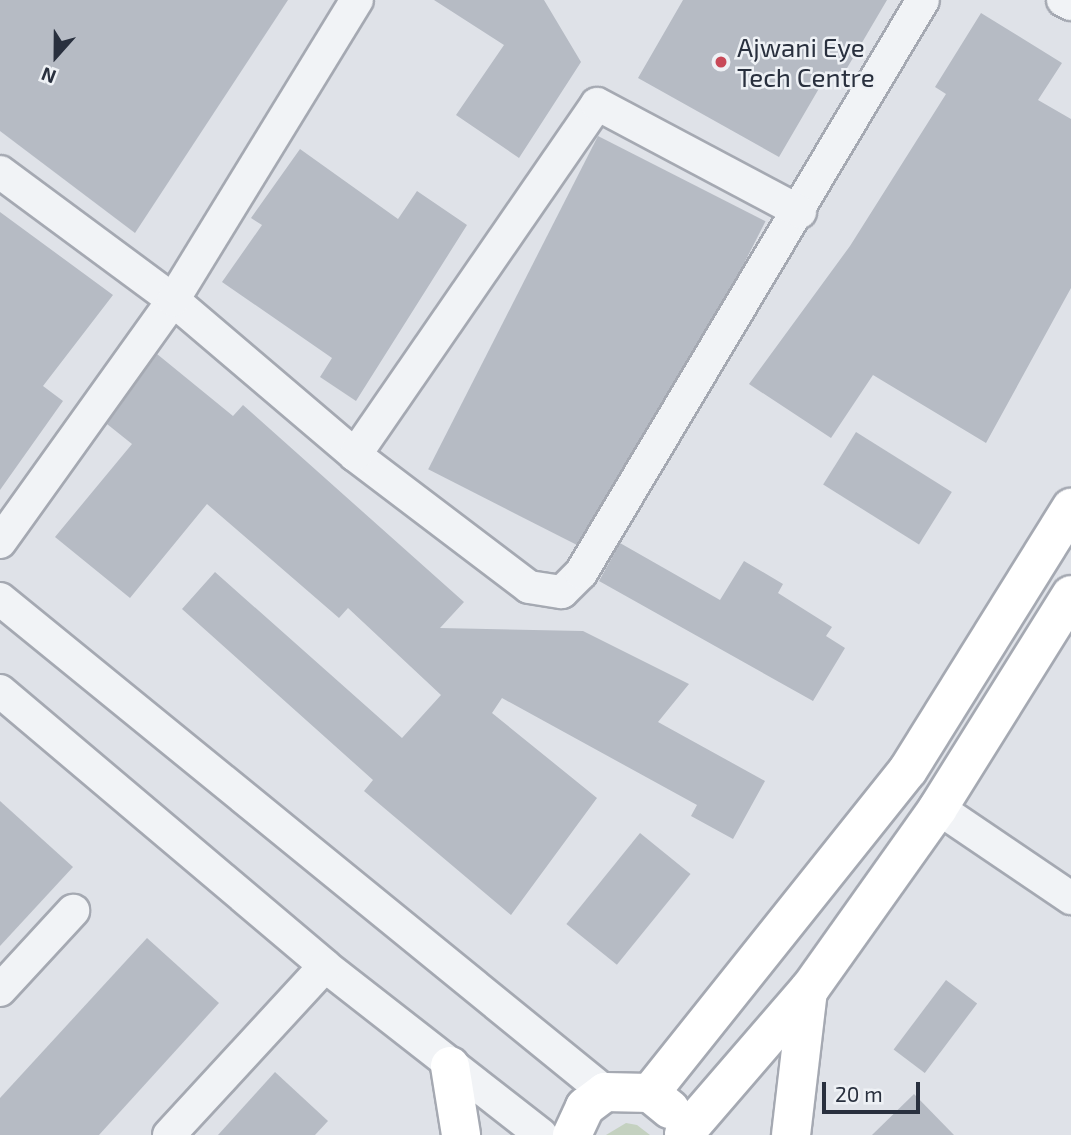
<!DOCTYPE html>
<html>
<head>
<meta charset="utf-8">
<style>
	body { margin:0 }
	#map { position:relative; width:1071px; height:1135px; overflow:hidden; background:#dfe2e8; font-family:"Exo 2",sans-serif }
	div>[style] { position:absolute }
	.green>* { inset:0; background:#c4d1c0 }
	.building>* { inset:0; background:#b6bbc4; transform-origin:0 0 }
	.roads { filter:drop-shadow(2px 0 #a5a9b2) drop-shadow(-2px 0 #a5a9b2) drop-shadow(0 2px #a5a9b2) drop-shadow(0 -2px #a5a9b2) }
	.minor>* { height:32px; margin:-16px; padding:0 16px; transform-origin:16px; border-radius:16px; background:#f1f3f6 }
	.major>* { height:38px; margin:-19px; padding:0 19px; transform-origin:19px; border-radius:19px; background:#fff }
	.dots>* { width:19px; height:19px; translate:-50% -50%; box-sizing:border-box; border:4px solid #eef1f5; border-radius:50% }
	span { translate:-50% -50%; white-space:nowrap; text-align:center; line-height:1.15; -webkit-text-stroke:5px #eef1f5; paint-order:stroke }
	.poi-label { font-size:26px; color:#29303e }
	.left { translate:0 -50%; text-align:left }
	.north { position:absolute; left:21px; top:21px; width:70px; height:70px; -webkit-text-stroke:5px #eef1f5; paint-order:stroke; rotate:201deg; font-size:19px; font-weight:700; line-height:28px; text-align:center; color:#29303e }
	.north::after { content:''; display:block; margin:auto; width:24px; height:32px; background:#29303e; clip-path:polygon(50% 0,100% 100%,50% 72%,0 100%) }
	.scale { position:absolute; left:822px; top:1082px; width:98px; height:32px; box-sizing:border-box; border:4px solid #29303e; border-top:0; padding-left:9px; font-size:21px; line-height:24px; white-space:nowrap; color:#29303e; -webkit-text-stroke:5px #eef1f5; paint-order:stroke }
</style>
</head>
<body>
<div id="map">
	<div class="green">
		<div style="clip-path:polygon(626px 1123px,637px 1125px,650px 1135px,606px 1135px)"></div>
	</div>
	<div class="building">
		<div style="clip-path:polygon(0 0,288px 0,135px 233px,0 131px)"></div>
		<div style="clip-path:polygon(434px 0,544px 0,581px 62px,519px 158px,456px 115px,504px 45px)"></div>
		<div style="clip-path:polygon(683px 0,887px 0,840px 80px,828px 73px,779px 157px,638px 78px)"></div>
		<div style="clip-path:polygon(981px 13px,1062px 63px,1038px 100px,1071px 119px,1071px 288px,986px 443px,873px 375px,831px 438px,749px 384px,850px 246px,946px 94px,935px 87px)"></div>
		<div style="left:598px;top:136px;width:188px;height:374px;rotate:27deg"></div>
		<div style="clip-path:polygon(300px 149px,398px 219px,417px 191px,467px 225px,356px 401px,320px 377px,332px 358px,222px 282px,262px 225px,251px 218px)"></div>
		<div style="clip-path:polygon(0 212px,113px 295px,43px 386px,63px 401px,0 490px)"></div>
		<div style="clip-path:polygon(157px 354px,233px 416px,243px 405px,464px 602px,440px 628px,583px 631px,689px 684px,658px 722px,765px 781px,733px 839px,691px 816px,697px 805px,502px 698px,492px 713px,597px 798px,511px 915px,364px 791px,373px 780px,182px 609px,215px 572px,402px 738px,441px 695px,348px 608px,339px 618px,207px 504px,130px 598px,55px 537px,132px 444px,107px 424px)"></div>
		<div style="left:856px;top:432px;width:113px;height:62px;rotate:32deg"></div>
		<div style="clip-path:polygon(620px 543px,720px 600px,744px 561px,783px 584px,778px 593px,832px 627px,826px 636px,845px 648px,813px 701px,599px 581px)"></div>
		<div style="clip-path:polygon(0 801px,73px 867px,0 946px)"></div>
		<div style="left:640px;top:833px;width:65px;height:117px;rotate:39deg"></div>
		<div style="clip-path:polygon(147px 938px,219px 1003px,99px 1135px,0 1135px,0 1098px)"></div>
		<div style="left:946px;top:980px;width:39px;height:87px;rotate:37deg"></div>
		<div style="clip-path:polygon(275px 1072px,328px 1121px,315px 1135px,218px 1135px)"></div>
		<div style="clip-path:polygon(914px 1094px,954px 1135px,872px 1135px)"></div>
	</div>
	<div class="roads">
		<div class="minor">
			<div style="left:1063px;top:0;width:9px;rotate:27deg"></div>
			<div style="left:0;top:172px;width:215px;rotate:36.5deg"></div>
			<div style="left:173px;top:300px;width:239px;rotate:40.4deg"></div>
			<div style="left:355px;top:455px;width:218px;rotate:37.2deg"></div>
			<div style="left:529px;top:587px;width:33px;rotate:9deg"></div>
			<div style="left:562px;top:592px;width:27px;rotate:-45deg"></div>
			<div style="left:581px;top:573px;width:667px;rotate:-59.17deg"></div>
			<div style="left:355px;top:455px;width:426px;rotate:-55.4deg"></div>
			<div style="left:597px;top:104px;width:230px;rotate:28deg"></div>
			<div style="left:0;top:542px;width:297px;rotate:-54.4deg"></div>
			<div style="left:173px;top:300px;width:352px;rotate:-58.5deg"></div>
			<div style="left:0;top:599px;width:780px;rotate:39.18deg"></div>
			<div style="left:0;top:691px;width:426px;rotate:40.2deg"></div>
			<div style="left:325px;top:966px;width:274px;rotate:38deg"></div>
			<div style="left:938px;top:808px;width:161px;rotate:34.1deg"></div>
			<div style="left:0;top:990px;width:108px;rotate:-47.3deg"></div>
			<div style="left:169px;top:1135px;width:230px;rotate:-47.3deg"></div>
		</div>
		<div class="major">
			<div style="left:450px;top:1066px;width:70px;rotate:80.9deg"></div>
			<div style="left:650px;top:1093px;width:413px;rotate:-51.4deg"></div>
			<div style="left:908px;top:770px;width:309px;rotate:-58.1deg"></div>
			<div style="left:684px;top:1134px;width:194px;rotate:-49.2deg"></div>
			<div style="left:811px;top:987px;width:219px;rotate:-54.6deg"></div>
			<div style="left:938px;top:808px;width:251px;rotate:-58deg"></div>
			<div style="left:572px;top:1135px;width:31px;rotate:-65deg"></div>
			<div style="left:585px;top:1107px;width:25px;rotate:-37deg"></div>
			<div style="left:605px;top:1092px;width:45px;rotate:1.3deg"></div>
			<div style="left:650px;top:1093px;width:26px;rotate:39deg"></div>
			<div style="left:791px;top:1135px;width:145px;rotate:-83.3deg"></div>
		</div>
	</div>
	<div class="dots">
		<div style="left:721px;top:62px;background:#c84958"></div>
	</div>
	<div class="poi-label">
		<span class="left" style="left:737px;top:62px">Ajwani Eye<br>Tech Centre</span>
	</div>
	<div class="north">N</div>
	<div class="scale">20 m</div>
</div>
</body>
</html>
